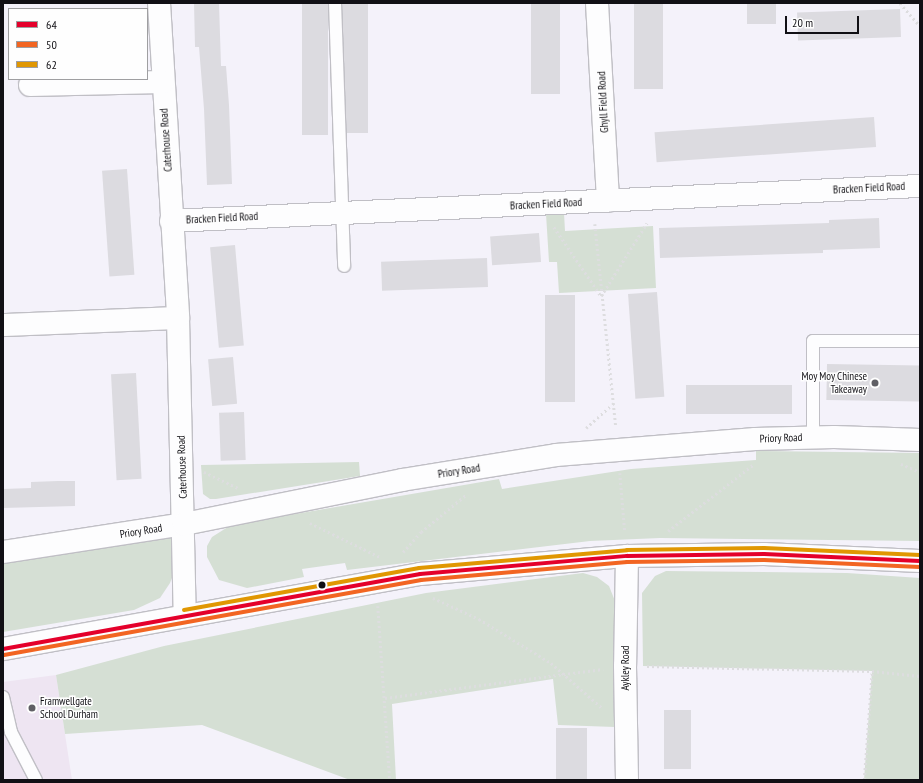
<!DOCTYPE html>
<html>
<head>
<meta charset="utf-8">
<style>
	body { margin:0 }
	#map { position:relative; width:923px; height:783px; overflow:hidden; background:#f4f2fa; font-family:"PT Sans Narrow",sans-serif }
	div>[style] { position:absolute }
	.education>* { inset:0; background:#eee5f2 }
	.green>* { inset:0; background:#d5dfd4 }
	.building>* { inset:0; background:#dcdbe0; transform-origin:0 0 }
	.path>* { height:2.5px; margin-top:-1.25px; transform-origin:0; background:repeating-linear-gradient(90deg,#dddddf 0 2px,transparent 0 5px) }
	.roads { filter:drop-shadow(1px 0 #c0bfc5) drop-shadow(-1px 0 #c0bfc5) drop-shadow(0 1px #c0bfc5) drop-shadow(0 -1px #c0bfc5) }
	.service>* { height:12px; margin:-6px; padding:0 6px; transform-origin:6px; border-radius:6px; background:#fdfdfe }
	.minor>* { height:22px; margin:-11px; padding:0 11px; transform-origin:11px; border-radius:11px; background:#fdfdfe }
	.tertiary>* { height:22px; margin:-11px; padding:0 11px; transform-origin:11px; border-radius:11px; background:#fdfdfe }
	.bus-1>* { height:4px; margin:-2px; padding:0 2px; transform-origin:2px; border-radius:2px; background:#e4002b }
	.bus-2>* { height:4px; margin:-2px; padding:0 2px; transform-origin:2px; border-radius:2px; background:#f26522 }
	.bus-3>* { height:4px; margin:-2px; padding:0 2px; transform-origin:2px; border-radius:2px; background:#e09702 }
	.dots>* { width:11px; height:11px; translate:-50% -50%; box-sizing:border-box; border:2px solid #fefefe; border-radius:50% }
	span { translate:-50% -50%; white-space:nowrap; text-align:center; line-height:1.15; -webkit-text-stroke:3px #fefefe; paint-order:stroke }
	.street-label { font-size:11px; color:#111015 }
	.poi-label { font-size:11px; color:#111015 }
	.right { translate:-100% -50%; text-align:right }
	.left { translate:0 -50%; text-align:left }
	.frame { position:absolute; inset:0; border:4px solid #111015; pointer-events:none }
	.legend { position:absolute; left:8px; top:8px; width:140px; height:72px; box-sizing:border-box; background:#fefefe; border:1px solid #9f9fa1; margin:0; padding:5px 7px; list-style:none; font-size:12px; color:#111015 }
	.legend li { display:flex; align-items:center; gap:8px; height:20px }
	.legend b { width:20px; border:1px solid #9f9fa1 }
	.scale { position:absolute; left:785px; top:16px; width:74px; height:18px; box-sizing:border-box; border:2px solid #111015; border-top:0; padding-left:5px; font-size:12px; line-height:14px; white-space:nowrap; color:#111015; -webkit-text-stroke:3px #fefefe; paint-order:stroke }
</style>
</head>
<body>
<div id="map">
	<div class="education">
		<div style="clip-path:polygon(56px 675px,72px 780px,3px 780px,3px 682px)"></div>
	</div>
	<div class="green">
		<div style="clip-path:polygon(564px 213px,565px 231px,653px 226px,656px 288px,559px 293px,557px 262px,549px 262px,546px 214px)"></div>
		<div style="clip-path:polygon(756px 451px,920px 453px,920px 541px,660px 538px,590px 541px,347px 570px,345px 563px,302px 569px,304px 577px,247px 588px,219px 580px,207px 557px,207px 546px,212px 537px,231px 525px,499px 479px,502px 489px,631px 469px,756px 460px)"></div>
		<div style="clip-path:polygon(359px 462px,360px 476px,216px 499px,210px 499px,203px 494px,201px 465px)"></div>
		<div style="clip-path:polygon(174px 534px,180px 556px,170px 583px,160px 598px,134px 610px,3px 632px,3px 552px)"></div>
		<div style="clip-path:polygon(666px 571px,847px 573px,920px 578px,920px 780px,864px 780px,872px 671px,643px 666px,642px 593px,655px 576px)"></div>
		<div style="clip-path:polygon(583px 573px,597px 577px,609px 586px,617px 606px,615px 727px,558px 725px,553px 679px,392px 704px,396px 780px,350px 780px,202px 725px,65px 734px,56px 675px,164px 646px,426px 593px)"></div>
	</div>
	<div class="building">
		<div style="clip-path:polygon(194px 3px,219px 3px,221px 66px,226px 66px,229px 105px,232px 184px,207px 185px,204px 109px,199px 47px,195px 47px)"></div>
		<div style="left:302px;top:3px;width:26px;height:132px"></div>
		<div style="left:342px;top:3px;width:26px;height:130px"></div>
		<div style="left:531px;top:3px;width:29px;height:91px"></div>
		<div style="left:634px;top:3px;width:29px;height:86px"></div>
		<div style="left:747px;top:3px;width:29px;height:21px"></div>
		<div style="left:900px;top:9px;width:28px;height:103px;rotate:88deg"></div>
		<div style="left:874px;top:117px;width:30px;height:220px;rotate:86deg"></div>
		<div style="left:127px;top:169px;width:106px;height:25px;rotate:86deg"></div>
		<div style="clip-path:polygon(879px 218px,880px 248px,823px 250px,823px 253px,660px 258px,659px 228px,829px 223px,829px 220px)"></div>
		<div style="left:539px;top:233px;width:29px;height:49px;rotate:86deg"></div>
		<div style="left:235px;top:245px;width:101px;height:25px;rotate:85deg"></div>
		<div style="left:487px;top:258px;width:29px;height:106px;rotate:88deg"></div>
		<div style="left:657px;top:292px;width:105px;height:29px;rotate:86deg"></div>
		<div style="left:545px;top:295px;width:30px;height:107px"></div>
		<div style="left:233px;top:357px;width:47px;height:25px;rotate:85deg"></div>
		<div style="left:827px;top:364px;width:93px;height:36px;rotate:1deg"></div>
		<div style="left:136px;top:373px;width:106px;height:25px;rotate:87deg"></div>
		<div style="left:792px;top:385px;width:29px;height:106px;rotate:90deg"></div>
		<div style="left:244px;top:412px;width:48px;height:25px;rotate:88deg"></div>
		<div style="clip-path:polygon(58px 481px,75px 481px,75px 506px,3px 508px,3px 489px,31px 488px,31px 482px)"></div>
		<div style="left:664px;top:710px;width:27px;height:59px"></div>
		<div style="left:556px;top:728px;width:31px;height:52px"></div>
	</div>
	<div class="path">
		<div style="left:900px;top:3px;width:30px;rotate:49deg"></div>
		<div style="left:595px;top:224px;width:203px;rotate:84.1deg"></div>
		<div style="left:554px;top:227px;width:83px;rotate:55.7deg"></div>
		<div style="left:601px;top:296px;width:86px;rotate:-57.8deg"></div>
		<div style="left:586px;top:428px;width:38px;rotate:-42deg"></div>
		<div style="left:901px;top:464px;width:21px;rotate:23deg"></div>
		<div style="left:204px;top:472px;width:38px;rotate:25deg"></div>
		<div style="left:620px;top:473px;width:59px;rotate:85.2deg"></div>
		<div style="left:310px;top:523px;width:78px;rotate:25.9deg"></div>
		<div style="left:668px;top:531px;width:109px;rotate:-37.9deg"></div>
		<div style="left:403px;top:552px;width:27px;rotate:-48deg"></div>
		<div style="left:421px;top:532px;width:60px;rotate:-39.6deg"></div>
		<div style="left:433px;top:598px;width:51px;rotate:24.5deg"></div>
		<div style="left:479px;top:619px;width:84px;rotate:31.4deg"></div>
		<div style="left:551px;top:663px;width:68px;rotate:41.4deg"></div>
		<div style="left:378px;top:606px;width:174px;rotate:86.1deg"></div>
		<div style="left:647px;top:666px;width:225px;rotate:1.3deg"></div>
		<div style="left:872px;top:671px;width:48px;rotate:5.9deg"></div>
		<div style="left:385px;top:698px;width:220px;rotate:-7.6deg"></div>
		<div style="left:864px;top:780px;width:109px;rotate:-85.8deg"></div>
	</div>
	<div class="roads">
		<div class="service">
			<div style="left:335px;top:3px;width:263px;rotate:88deg"></div>
			<div style="left:813px;top:437px;width:96px;rotate:-90deg"></div>
			<div style="left:813px;top:341px;width:107px"></div>
			<div style="left:3px;top:697px;width:36px;rotate:77deg"></div>
			<div style="left:11px;top:732px;width:54px;rotate:62.5deg"></div>
		</div>
		<div class="minor">
			<div style="left:159px;top:3px;width:316px;rotate:86.5deg"></div>
			<div style="left:178px;top:318px;width:298px;rotate:88.7deg"></div>
			<div style="left:597px;top:3px;width:198px;rotate:86.8deg"></div>
			<div style="left:30px;top:85px;width:133px;rotate:-1.3deg"></div>
			<div style="left:171px;top:221px;width:750px;rotate:-2.68deg"></div>
			<div style="left:3px;top:325px;width:175px;rotate:-2.3deg"></div>
			<div style="left:3px;top:552px;width:183px;rotate:-8.8deg"></div>
			<div style="left:184px;top:524px;width:222px;rotate:-11.4deg"></div>
			<div style="left:402px;top:480px;width:156px;rotate:-9.2deg"></div>
			<div style="left:556px;top:455px;width:200px;rotate:-4.6deg"></div>
			<div style="left:755px;top:439px;width:79px;rotate:-1.5deg"></div>
			<div style="left:834px;top:437px;width:86px;rotate:2deg"></div>
			<div style="left:627px;top:556px;width:110px;rotate:91deg"></div>
			<div style="left:625px;top:666px;width:114px;rotate:89deg"></div>
		</div>
		<div class="tertiary">
			<div style="left:3px;top:649px;width:424px;rotate:-10.2deg"></div>
			<div style="left:420px;top:574px;width:208px;rotate:-5deg"></div>
			<div style="left:627px;top:556px;width:137px;rotate:-0.8deg"></div>
			<div style="left:764px;top:554px;width:156px;rotate:2.6deg"></div>
		</div>
	</div>
	<div class="bus-1">
		<div style="left:3px;top:649px;width:424px;rotate:-10.2deg"></div>
		<div style="left:420px;top:574px;width:208px;rotate:-5deg"></div>
		<div style="left:627px;top:556px;width:137px;rotate:-0.8deg"></div>
		<div style="left:764px;top:554px;width:156px;rotate:2.6deg"></div>
	</div>
	<div class="bus-2">
		<div style="left:4px;top:655px;width:424px;rotate:-10.2deg"></div>
		<div style="left:421px;top:580px;width:207px;rotate:-5deg"></div>
		<div style="left:627px;top:562px;width:137px;rotate:-0.8deg"></div>
		<div style="left:764px;top:560px;width:156px;rotate:2.6deg"></div>
	</div>
	<div class="bus-3">
		<div style="left:184px;top:610px;width:239px;rotate:-10.1deg"></div>
		<div style="left:419px;top:568px;width:209px;rotate:-4.9deg"></div>
		<div style="left:627px;top:550px;width:137px;rotate:-0.8deg"></div>
		<div style="left:764px;top:548px;width:156px;rotate:2.6deg"></div>
	</div>
	<div class="dots">
		<div style="left:875px;top:383px;background:#605f65"></div>
		<div style="left:322px;top:585px;background:#111015"></div>
		<div style="left:32px;top:708px;background:#605f65"></div>
	</div>
	<div class="street-label">
		<span style="left:603px;top:102px;rotate:-93deg">Ghyll Field Road</span>
		<span style="left:166px;top:140px;rotate:-94deg">Caterhouse Road</span>
		<span style="left:869px;top:188px;rotate:-3deg">Bracken Field Road</span>
		<span style="left:546px;top:204px;rotate:-3deg">Bracken Field Road</span>
		<span style="left:222px;top:218px;rotate:-3deg">Bracken Field Road</span>
		<span style="left:781px;top:438px;rotate:-2deg">Priory Road</span>
		<span style="left:182px;top:467px;rotate:-92deg">Caterhouse Road</span>
		<span style="left:459px;top:471px;rotate:-9deg">Priory Road</span>
		<span style="left:141px;top:531px;rotate:-9deg">Priory Road</span>
		<span style="left:625px;top:668px;rotate:-90deg">Aykley Road</span>
	</div>
	<div class="poi-label">
		<span class="right" style="left:867px;top:383px">Moy Moy Chinese<br>Takeaway</span>
		<span class="left" style="left:40px;top:708px">Framwellgate<br>School Durham</span>
	</div>
	<div class="frame"></div>
	<ul class="legend">
	<li><b style="height:5px;background:#e4002b"></b>64</li>
	<li><b style="height:5px;background:#f26522"></b>50</li>
	<li><b style="height:5px;background:#e09702"></b>62</li>
	</ul>
	<div class="scale">20 m</div>
</div>
</body>
</html>
